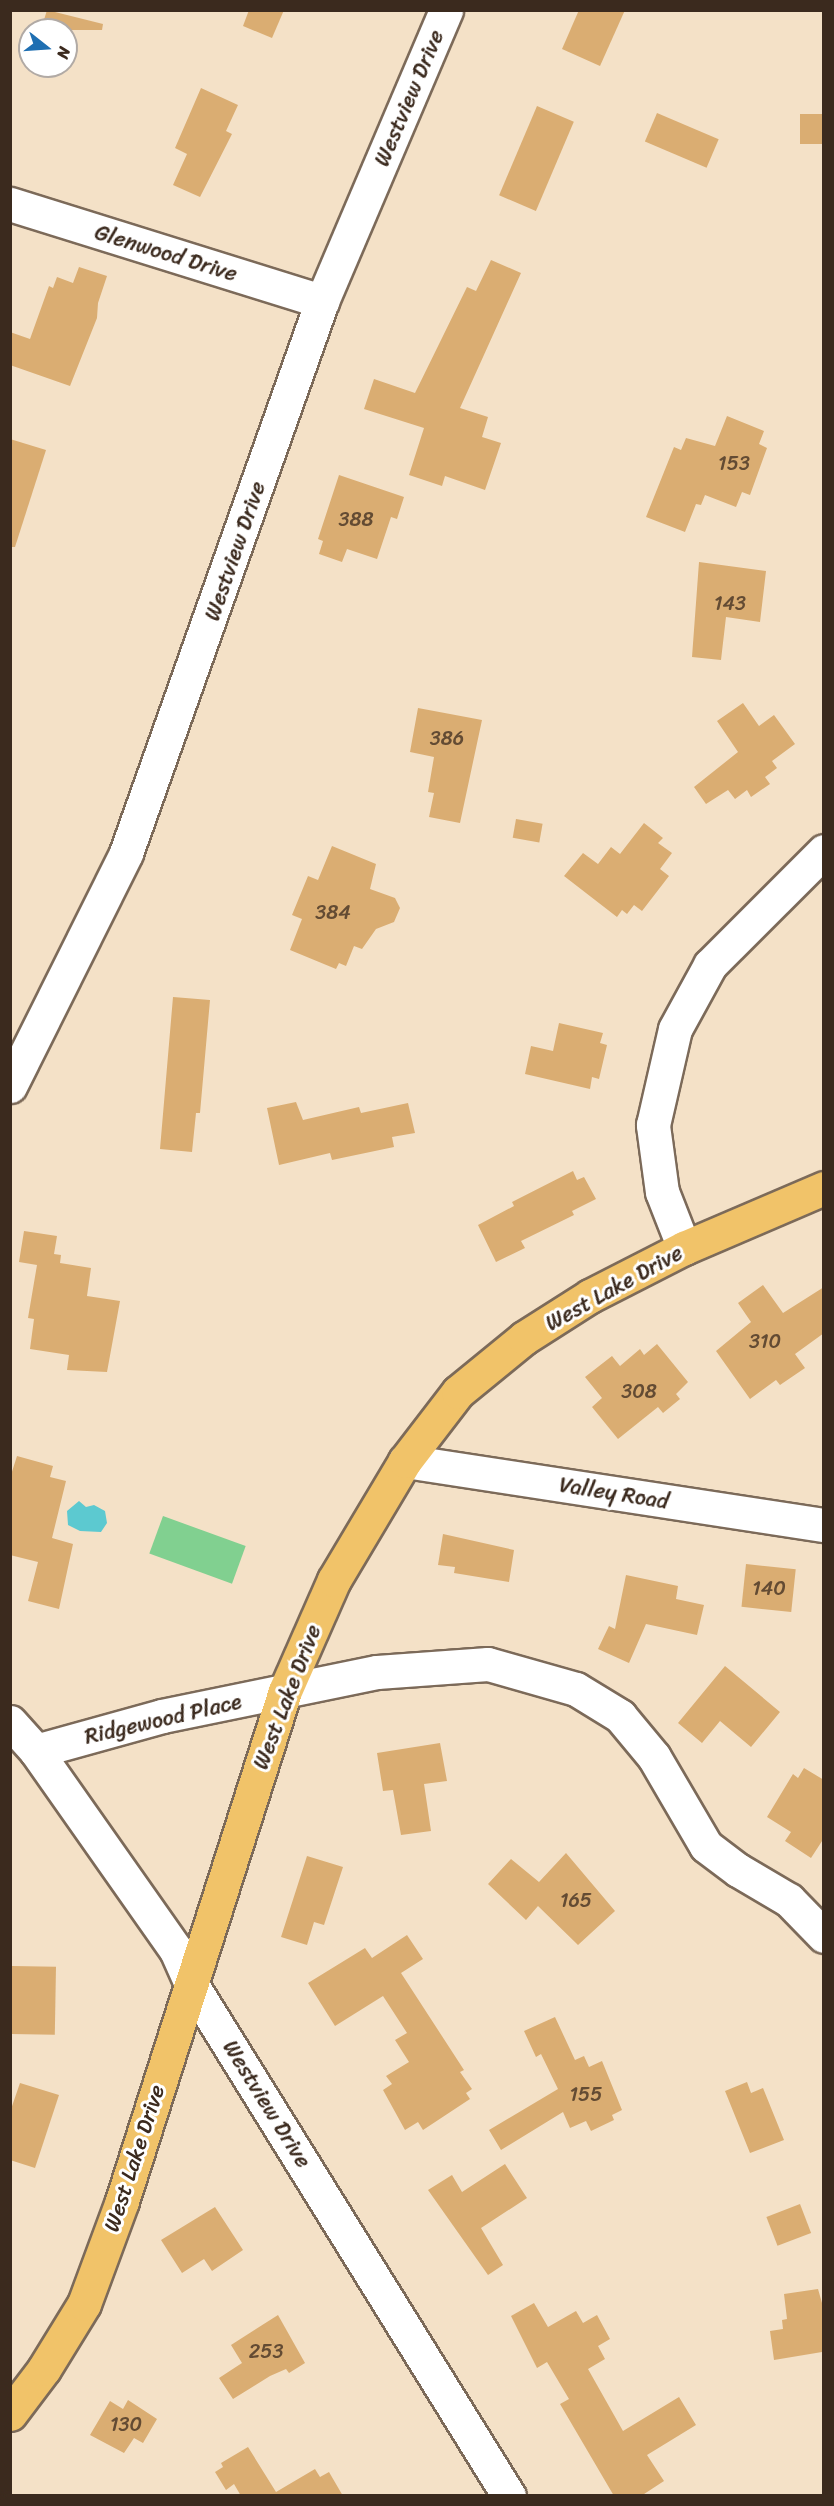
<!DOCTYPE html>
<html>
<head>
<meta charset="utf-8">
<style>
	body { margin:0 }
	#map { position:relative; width:834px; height:2506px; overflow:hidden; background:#f4e1c7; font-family:Sriracha,sans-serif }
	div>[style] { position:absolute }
	.green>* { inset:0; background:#81d090; transform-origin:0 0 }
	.water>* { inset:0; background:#5cc9d0 }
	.building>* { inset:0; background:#daad72; transform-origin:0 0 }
	.roads { filter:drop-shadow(2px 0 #7c6a59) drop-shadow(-2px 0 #7c6a59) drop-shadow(0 2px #7c6a59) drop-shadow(0 -2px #7c6a59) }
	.minor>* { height:33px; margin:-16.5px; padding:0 16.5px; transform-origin:16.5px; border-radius:16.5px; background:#fff }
	.major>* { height:33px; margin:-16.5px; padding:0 16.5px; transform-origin:16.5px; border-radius:16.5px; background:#f1c369 }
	span { translate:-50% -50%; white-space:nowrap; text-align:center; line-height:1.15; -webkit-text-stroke:6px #fff; paint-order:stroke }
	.number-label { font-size:20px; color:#634b33 }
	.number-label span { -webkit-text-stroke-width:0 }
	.street-label { font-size:22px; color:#3b2a1e }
	.frame { position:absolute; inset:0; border:12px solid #3b2a1e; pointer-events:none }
	.north { position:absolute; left:18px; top:18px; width:60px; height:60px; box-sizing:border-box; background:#fff; border:2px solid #b1aaa5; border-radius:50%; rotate:107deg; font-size:16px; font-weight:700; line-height:24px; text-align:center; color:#3b2a1e }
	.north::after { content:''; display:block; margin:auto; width:21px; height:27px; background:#1f6fb2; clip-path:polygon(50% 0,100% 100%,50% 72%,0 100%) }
</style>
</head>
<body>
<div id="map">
	<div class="green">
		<div style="left:163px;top:1516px;width:88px;height:40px;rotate:20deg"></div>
	</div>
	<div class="water">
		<div style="clip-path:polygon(79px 1501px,86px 1507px,94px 1505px,105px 1511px,107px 1523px,101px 1532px,80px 1531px,68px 1525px,67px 1511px)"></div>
	</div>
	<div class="building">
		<div style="clip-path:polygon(47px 10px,103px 24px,102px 30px,41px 30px)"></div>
		<div style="clip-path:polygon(249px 10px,284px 10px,272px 38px,243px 26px)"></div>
		<div style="clip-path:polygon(579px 10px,625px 10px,600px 66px,562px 49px)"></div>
		<div style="clip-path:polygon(201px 88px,238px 105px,226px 131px,232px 134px,200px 197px,173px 185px,187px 154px,175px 148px)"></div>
		<div style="left:537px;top:106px;width:40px;height:97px;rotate:23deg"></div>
		<div style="left:657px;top:113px;width:67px;height:31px;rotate:23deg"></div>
		<div style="left:800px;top:114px;width:24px;height:30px"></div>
		<div style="clip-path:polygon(491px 260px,521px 273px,460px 408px,488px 417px,482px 437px,501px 443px,485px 490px,445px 476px,442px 486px,409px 475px,424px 428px,364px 409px,374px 379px,415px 393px,467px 287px,476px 291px)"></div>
		<div style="clip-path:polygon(79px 267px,107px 276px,98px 303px,97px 318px,70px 386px,10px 365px,10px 332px,30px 339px,49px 286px,53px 288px,57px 277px,73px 283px)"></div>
		<div style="clip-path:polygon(727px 416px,764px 431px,759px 444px,767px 448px,750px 495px,742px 492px,736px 507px,705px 495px,701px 505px,696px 504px,685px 532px,646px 517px,674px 447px,681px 450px,686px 438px,715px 446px)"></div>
		<div style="clip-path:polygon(10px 439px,46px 450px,15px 547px,10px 547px)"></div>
		<div style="clip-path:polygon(339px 475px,404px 497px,397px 519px,391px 517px,377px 559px,347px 549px,342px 562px,319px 554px,323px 541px,318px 539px)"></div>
		<div style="clip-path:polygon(699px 562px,766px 571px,760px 622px,726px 617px,721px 660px,692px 657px)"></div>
		<div style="clip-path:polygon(743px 703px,759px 726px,774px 715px,795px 744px,772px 761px,777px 768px,765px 777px,770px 784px,751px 797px,747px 790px,735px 799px,728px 790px,706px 804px,694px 787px,738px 752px,717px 721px)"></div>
		<div style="clip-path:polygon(418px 708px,482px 720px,460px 823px,429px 817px,434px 793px,428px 792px,434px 757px,410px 752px)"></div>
		<div style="left:516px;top:819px;width:27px;height:19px;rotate:10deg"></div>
		<div style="clip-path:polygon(644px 823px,663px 838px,658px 843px,672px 853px,660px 869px,669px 876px,642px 911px,634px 905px,627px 914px,622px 910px,617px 917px,564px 876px,583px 853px,598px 864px,611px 847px,620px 854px)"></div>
		<div style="clip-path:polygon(332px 846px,376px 864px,370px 889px,395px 898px,400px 908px,394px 922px,376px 929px,362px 949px,354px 946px,346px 966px,339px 963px,336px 969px,290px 950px,302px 919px,292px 915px,308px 876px,318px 880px)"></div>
		<div style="clip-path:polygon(173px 997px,210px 1000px,200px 1113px,196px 1113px,192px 1152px,160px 1149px)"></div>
		<div style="clip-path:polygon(559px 1023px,603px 1033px,600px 1043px,607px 1045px,599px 1079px,592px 1077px,590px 1089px,525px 1074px,531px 1046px,553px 1051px)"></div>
		<div style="clip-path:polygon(296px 1102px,303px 1120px,359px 1107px,361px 1113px,408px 1103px,415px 1133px,392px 1137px,394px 1147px,332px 1160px,330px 1153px,279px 1165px,267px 1108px)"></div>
		<div style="clip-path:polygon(573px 1171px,577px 1180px,584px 1177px,596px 1199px,572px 1211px,574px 1215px,521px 1241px,525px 1248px,496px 1262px,478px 1225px,514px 1206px,512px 1202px)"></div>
		<div style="clip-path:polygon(24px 1231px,57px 1236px,54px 1254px,61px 1255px,60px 1263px,91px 1268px,87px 1296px,120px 1301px,107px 1372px,67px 1370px,69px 1355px,30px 1349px,34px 1319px,28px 1318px,37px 1265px,19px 1262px)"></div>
		<div style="clip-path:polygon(763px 1285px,783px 1313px,824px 1287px,824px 1333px,795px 1354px,805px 1368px,780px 1385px,776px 1380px,750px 1399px,716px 1351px,751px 1322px,738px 1303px)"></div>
		<div style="clip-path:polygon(657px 1344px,688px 1382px,676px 1394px,680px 1399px,663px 1413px,658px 1407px,618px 1439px,592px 1407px,602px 1398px,585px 1377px,612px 1356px,620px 1366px,640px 1349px,644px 1355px)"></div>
		<div style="clip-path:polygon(17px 1456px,53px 1466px,50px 1477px,66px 1481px,52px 1538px,73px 1544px,59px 1609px,28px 1601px,38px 1562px,10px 1555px,10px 1478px)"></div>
		<div style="clip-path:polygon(443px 1534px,514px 1550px,509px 1582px,454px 1573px,455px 1567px,438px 1565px)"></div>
		<div style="left:746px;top:1564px;width:50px;height:43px;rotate:6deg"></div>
		<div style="clip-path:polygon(626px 1575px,678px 1586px,676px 1599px,704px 1605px,697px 1635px,646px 1624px,629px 1663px,598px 1649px,609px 1626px,615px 1629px)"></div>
		<div style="clip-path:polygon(725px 1666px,780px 1712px,751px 1747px,720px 1721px,702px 1743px,678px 1723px)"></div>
		<div style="clip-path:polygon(440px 1743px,447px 1781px,424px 1784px,431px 1831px,401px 1835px,393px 1790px,383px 1791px,377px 1753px)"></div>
		<div style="clip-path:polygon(804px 1768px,824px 1780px,824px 1838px,811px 1858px,785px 1841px,791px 1832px,767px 1817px,793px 1774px,798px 1778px)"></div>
		<div style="clip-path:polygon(566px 1853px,615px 1911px,578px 1945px,538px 1906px,526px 1920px,488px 1884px,511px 1859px,539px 1882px)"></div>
		<div style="clip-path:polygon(307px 1856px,343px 1867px,324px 1925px,314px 1922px,307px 1945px,281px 1937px)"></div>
		<div style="clip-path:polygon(407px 1935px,423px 1959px,401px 1973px,464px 2070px,460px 2072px,472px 2089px,466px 2093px,470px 2099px,423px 2130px,418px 2122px,405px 2130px,383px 2090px,392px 2084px,386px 2076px,409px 2062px,395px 2040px,407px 2033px,383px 1996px,335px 2026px,308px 1983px,365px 1948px,372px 1958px)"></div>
		<div style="left:12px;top:1966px;width:44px;height:68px;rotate:1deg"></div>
		<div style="clip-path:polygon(555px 2017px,575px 2060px,584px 2056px,589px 2067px,602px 2061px,622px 2110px,612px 2115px,614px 2120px,591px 2131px,586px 2121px,570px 2128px,563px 2112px,501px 2150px,489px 2130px,558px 2089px,541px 2054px,536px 2057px,524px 2031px)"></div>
		<div style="clip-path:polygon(747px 2082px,751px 2093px,763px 2088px,784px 2140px,750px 2153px,725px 2091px)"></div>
		<div style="clip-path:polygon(20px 2083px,59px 2095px,35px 2168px,10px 2160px,10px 2112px)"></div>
		<div style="clip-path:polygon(505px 2164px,527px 2198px,481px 2228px,503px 2265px,488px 2275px,428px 2190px,452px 2175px,462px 2192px)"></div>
		<div style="left:800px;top:2204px;width:31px;height:36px;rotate:69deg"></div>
		<div style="clip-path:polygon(215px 2207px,243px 2250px,212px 2271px,204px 2259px,182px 2273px,161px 2240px)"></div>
		<div style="clip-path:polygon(818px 2289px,824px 2310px,822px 2352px,774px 2360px,770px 2331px,783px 2329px,782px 2320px,787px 2319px,784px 2294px)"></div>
		<div style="clip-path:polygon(534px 2303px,548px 2327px,576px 2311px,583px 2323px,597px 2315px,610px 2339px,598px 2346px,605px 2359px,588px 2369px,623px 2431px,679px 2397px,696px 2425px,647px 2455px,664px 2481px,641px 2496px,614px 2496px,560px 2404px,569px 2399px,547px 2362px,537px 2368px,511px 2316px)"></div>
		<div style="clip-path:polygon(278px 2315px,305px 2363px,289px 2373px,286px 2369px,270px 2376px,233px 2399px,219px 2378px,242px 2363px,231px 2345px)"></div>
		<div style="clip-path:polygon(128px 2400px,157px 2419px,143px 2443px,134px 2438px,124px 2453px,90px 2435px,110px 2401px,123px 2409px)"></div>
		<div style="clip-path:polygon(248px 2447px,276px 2492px,315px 2469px,320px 2477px,329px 2472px,343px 2496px,241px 2496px,234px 2484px,226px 2490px,215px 2472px,223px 2467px,221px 2463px)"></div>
	</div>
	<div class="roads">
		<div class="minor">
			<div style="left:10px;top:204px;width:327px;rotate:17.3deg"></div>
			<div style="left:10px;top:1086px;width:260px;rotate:-63.5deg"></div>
			<div style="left:126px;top:853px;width:586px;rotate:-70.45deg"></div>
			<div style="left:322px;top:301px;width:316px;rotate:-66.9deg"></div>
			<div style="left:684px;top:1248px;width:60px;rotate:-111.4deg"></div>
			<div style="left:662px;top:1192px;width:68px;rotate:-97.7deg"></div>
			<div style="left:653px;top:1125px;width:98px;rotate:-77.1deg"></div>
			<div style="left:675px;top:1029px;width:73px;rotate:-61.3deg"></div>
			<div style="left:710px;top:965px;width:161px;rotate:-45deg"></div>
			<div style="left:405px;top:1461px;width:424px;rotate:8.7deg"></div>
			<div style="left:10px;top:1722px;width:39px;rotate:48deg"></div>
			<div style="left:36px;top:1751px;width:243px;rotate:54.9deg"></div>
			<div style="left:176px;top:1950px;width:35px;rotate:66deg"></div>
			<div style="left:190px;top:1982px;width:605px;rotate:58.18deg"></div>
			<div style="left:36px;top:1751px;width:131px;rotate:-15.5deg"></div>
			<div style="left:162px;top:1716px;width:219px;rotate:-11.6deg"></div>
			<div style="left:377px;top:1672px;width:111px;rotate:-4.1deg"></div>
			<div style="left:488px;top:1664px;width:91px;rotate:15.9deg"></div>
			<div style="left:576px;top:1689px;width:52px;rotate:31.5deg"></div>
			<div style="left:620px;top:1716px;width:53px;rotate:50.3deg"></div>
			<div style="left:654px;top:1757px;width:103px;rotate:59.7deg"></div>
			<div style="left:706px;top:1846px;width:40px;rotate:37deg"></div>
			<div style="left:738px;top:1870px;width:59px;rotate:30.5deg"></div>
			<div style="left:789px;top:1900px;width:50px;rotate:45.8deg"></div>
		</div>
		<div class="major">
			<div style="left:10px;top:2414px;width:56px;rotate:-52.9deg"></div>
			<div style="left:44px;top:2369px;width:76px;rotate:-58.4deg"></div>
			<div style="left:84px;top:2304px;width:110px;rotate:-69.7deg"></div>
			<div style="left:122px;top:2201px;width:535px;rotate:-72.28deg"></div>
			<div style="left:285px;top:1691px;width:121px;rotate:-66.2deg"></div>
			<div style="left:334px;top:1580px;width:139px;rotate:-59.2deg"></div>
			<div style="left:405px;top:1461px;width:87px;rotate:-52.5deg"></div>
			<div style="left:458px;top:1392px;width:85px;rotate:-39.3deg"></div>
			<div style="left:524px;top:1338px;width:78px;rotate:-32.5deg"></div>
			<div style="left:590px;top:1296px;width:106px;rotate:-27.1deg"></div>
			<div style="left:684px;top:1248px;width:152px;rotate:-23.2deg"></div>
		</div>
	</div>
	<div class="number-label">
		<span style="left:734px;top:463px">153</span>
		<span style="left:356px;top:519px">388</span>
		<span style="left:730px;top:603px">143</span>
		<span style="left:447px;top:738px">386</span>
		<span style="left:333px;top:912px">384</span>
		<span style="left:765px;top:1341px">310</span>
		<span style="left:639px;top:1391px">308</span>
		<span style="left:769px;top:1588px">140</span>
		<span style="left:576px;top:1900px">165</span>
		<span style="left:586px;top:2094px">155</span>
		<span style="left:266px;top:2351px">253</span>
		<span style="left:126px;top:2424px">130</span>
	</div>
	<div class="street-label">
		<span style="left:409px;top:98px;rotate:-67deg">Westview Drive</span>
		<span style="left:166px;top:253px;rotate:17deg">Glenwood Drive</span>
		<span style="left:235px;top:551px;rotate:-71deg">Westview Drive</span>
		<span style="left:614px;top:1288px;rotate:-29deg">West Lake Drive</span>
		<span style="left:614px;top:1493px;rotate:9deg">Valley Road</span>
		<span style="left:287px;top:1697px;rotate:-69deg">West Lake Drive</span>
		<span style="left:163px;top:1719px;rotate:-13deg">Ridgewood Place</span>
		<span style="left:267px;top:2104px;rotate:58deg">Westview Drive</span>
		<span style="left:134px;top:2158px;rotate:-72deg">West Lake Drive</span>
	</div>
	<div class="frame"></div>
	<div class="north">N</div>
</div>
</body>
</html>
